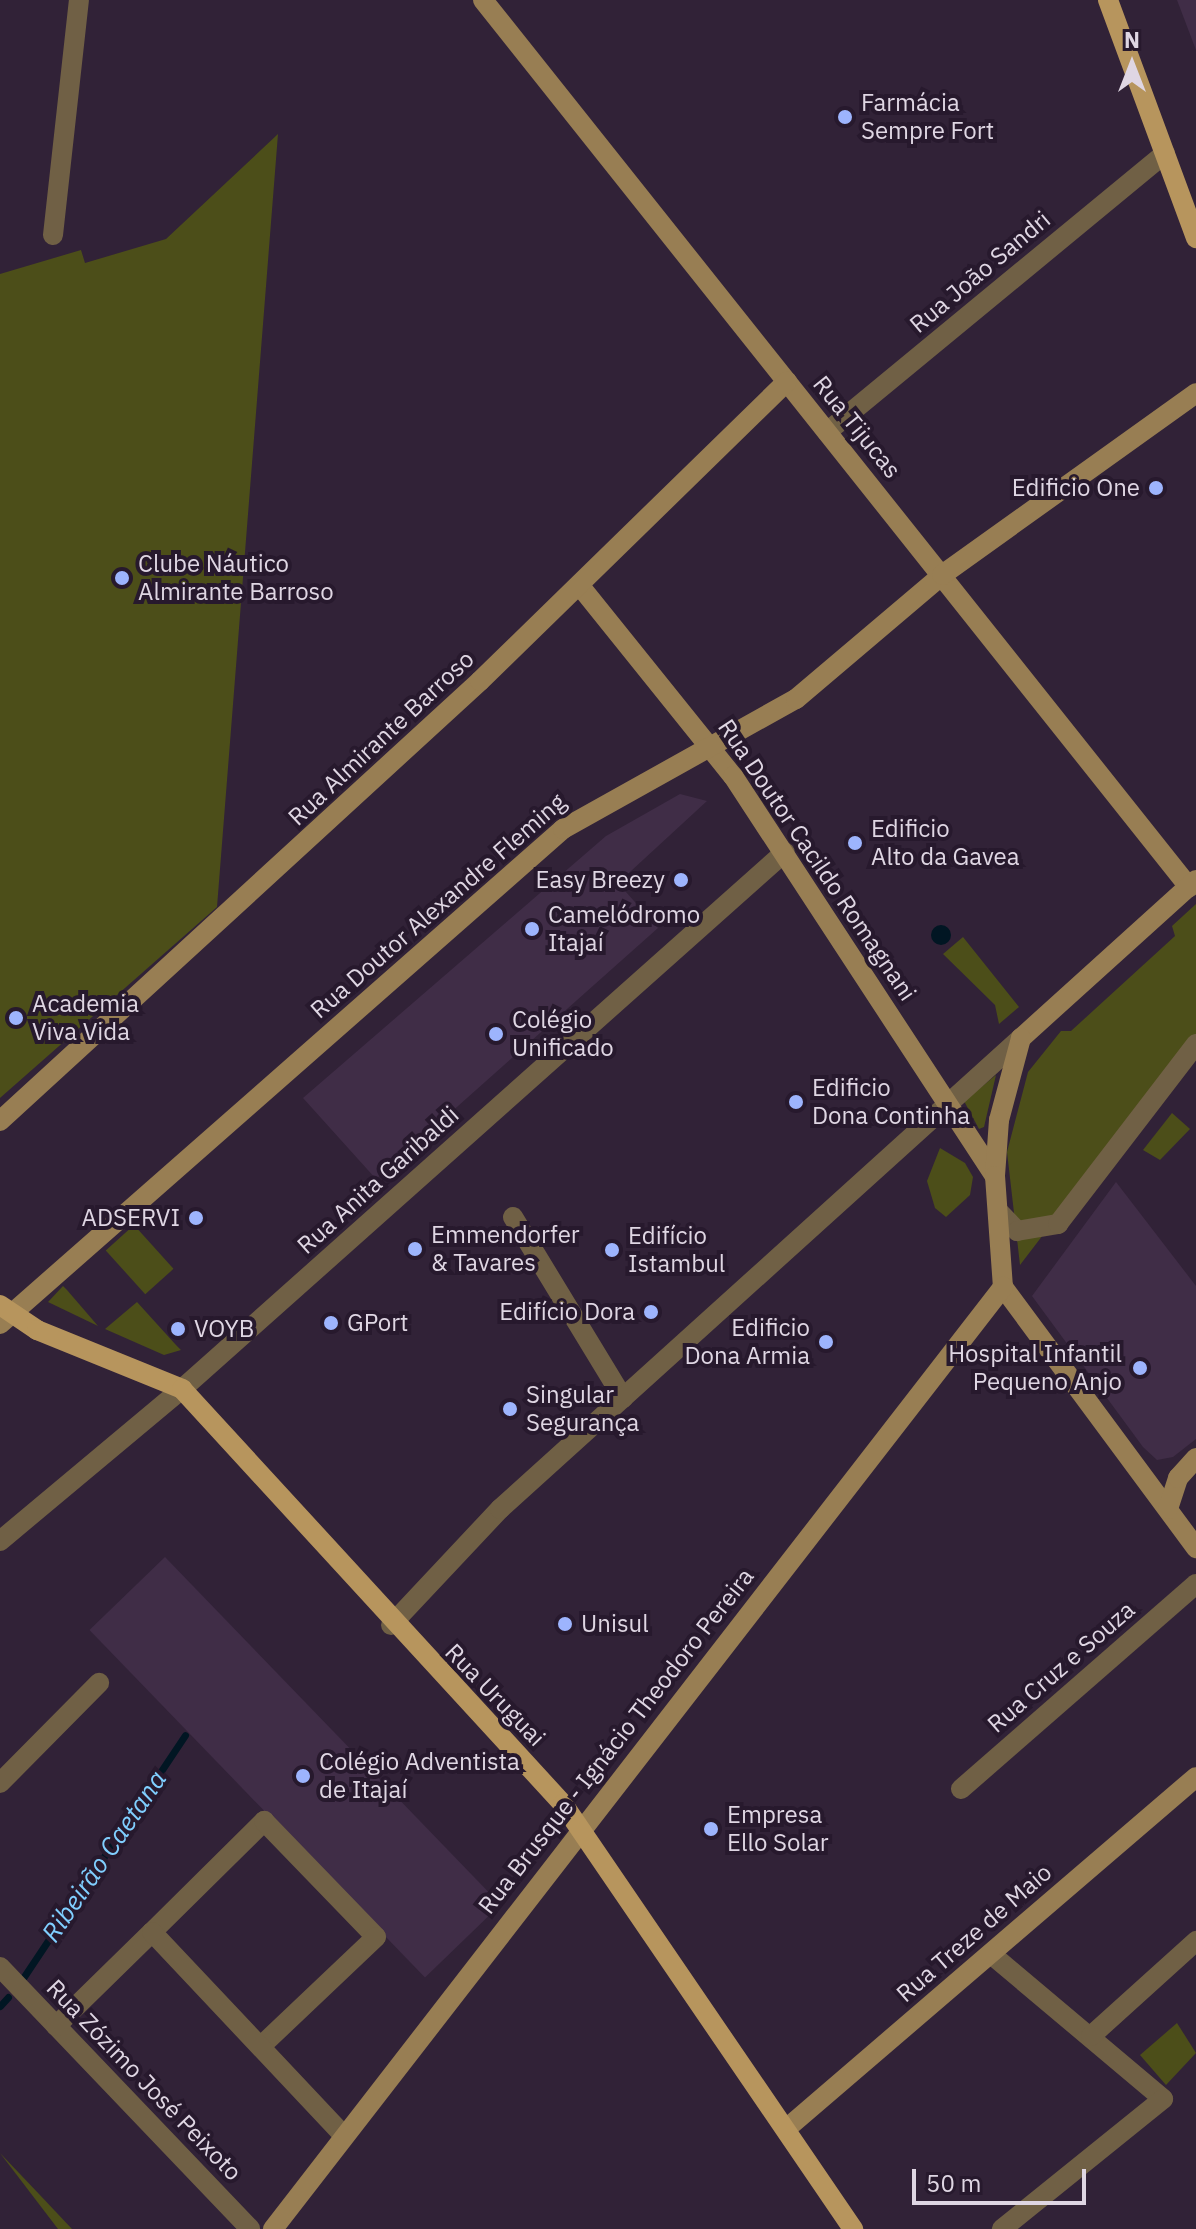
<!DOCTYPE html>
<html>
<head>
<meta charset="utf-8">
<style>
	body { margin:0 }
	#map { position:relative; width:1196px; height:2229px; overflow:hidden; background:#312237; font-family:"IBM Plex Sans",sans-serif }
	div>[style] { position:absolute }
	.built>* { inset:0; background:#402d47; transform-origin:0 0 }
	.green>* { inset:0; background:#4c4e19; transform-origin:0 0 }
	.water>* { inset:0; background:#011623 }
	.round { border-radius:50% }
	.stream>* { height:7px; margin:-3.5px; padding:0 3.5px; transform-origin:3.5px; border-radius:3.5px; background:#011623 }
	.street>* { height:20px; margin:-10px; padding:0 10px; transform-origin:10px; border-radius:10px; background:#706045 }
	.secondary>* { height:20px; margin:-10px; padding:0 10px; transform-origin:10px; border-radius:10px; background:#987e53 }
	.primary>* { height:20px; margin:-10px; padding:0 10px; transform-origin:10px; border-radius:10px; background:#b7955d }
	.dots>* { width:22px; height:22px; translate:-50% -50%; box-sizing:border-box; border:4px solid #27192d; border-radius:50% }
	span { translate:-50% -50%; white-space:nowrap; text-align:center; line-height:1.15; -webkit-text-stroke:8px #27192d; paint-order:stroke }
	.poi-label { font-size:24px; color:#dfd6e3 }
	.left { translate:0 -50%; text-align:left }
	.right { translate:-100% -50%; text-align:right }
	.street-label { font-size:24px; color:#dfd6e3 }
	.water-label { font-size:26px; color:#80cfff; font-style:italic }
	.north { position:absolute; left:1092px; top:24px; width:80px; height:80px; -webkit-text-stroke:6px #27192d; paint-order:stroke; rotate:0deg; font-size:22px; font-weight:700; line-height:32px; text-align:center; color:#dfd6e3 }
	.north::after { content:''; display:block; margin:auto; width:28px; height:36px; background:#dfd6e3; clip-path:polygon(50% 0,100% 100%,50% 72%,0 100%) }
	.scale { position:absolute; left:912px; top:2169px; width:174px; height:36px; box-sizing:border-box; border:4px solid #dfd6e3; border-top:0; padding-left:10px; font-size:24px; line-height:28px; white-space:nowrap; color:#dfd6e3; -webkit-text-stroke:6px #27192d; paint-order:stroke }
</style>
</head>
<body>
<div id="map">
	<div class="built">
		<div style="clip-path:polygon(1177px 0,1196px 0,1196px 50px)"></div>
		<div style="clip-path:polygon(680px 794px,707px 801px,618px 883px,658px 928px,376px 1179px,303px 1098px,606px 836px)"></div>
		<div style="clip-path:polygon(1116px 1182px,1196px 1286px,1196px 1439px,1173px 1457px,1157px 1460px,1143px 1447px,1032px 1296px)"></div>
		<div style="left:165px;top:1557px;width:483px;height:105px;rotate:46deg"></div>
	</div>
	<div class="green">
		<div style="clip-path:polygon(278px 134px,217px 907px,0 1098px,0 274px,81px 250px,85px 263px,166px 239px)"></div>
		<div style="clip-path:polygon(1196px 904px,1196px 1035px,1020px 1265px,1007px 1152px,1028px 1072px,1061px 1031px,1071px 1031px,1175px 936px,1172px 926px)"></div>
		<div style="clip-path:polygon(963px 937px,1019px 1007px,999px 1024px,995px 1005px,943px 954px)"></div>
		<div style="clip-path:polygon(996px 1075px,984px 1127px,979px 1129px,964px 1101px)"></div>
		<div style="clip-path:polygon(1172px 1113px,1190px 1129px,1160px 1160px,1143px 1150px)"></div>
		<div style="clip-path:polygon(940px 1148px,965px 1163px,973px 1177px,970px 1195px,946px 1217px,935px 1208px,927px 1181px)"></div>
		<div style="left:134px;top:1225px;width:59px;height:38px;rotate:48deg"></div>
		<div style="clip-path:polygon(63px 1286px,67px 1290px,98px 1326px,48px 1302px)"></div>
		<div style="clip-path:polygon(137px 1302px,176px 1345px,181px 1350px,164px 1355px,105px 1329px)"></div>
		<div style="clip-path:polygon(1177px 2023px,1196px 2053px,1166px 2085px,1140px 2055px)"></div>
		<div style="clip-path:polygon(0 2153px,39px 2194px,72px 2229px,58px 2229px)"></div>
	</div>
	<div class="water">
		<div class="round" style="left:931px;top:925px;width:20px;height:20px"></div>
	</div>
	<div class="stream">
		<div style="left:23px;top:1978px;width:292px;rotate:-56.3deg"></div>
		<div style="left:0;top:2006px;width:12px;rotate:-48deg"></div>
	</div>
	<div class="street">
		<div style="left:53px;top:235px;width:236px;rotate:-83.7deg"></div>
		<div style="left:827px;top:432px;width:438px;rotate:-39.5deg"></div>
		<div style="left:998px;top:1211px;width:28px;rotate:46deg"></div>
		<div style="left:1017px;top:1231px;width:42px;rotate:-9.7deg"></div>
		<div style="left:1058px;top:1224px;width:227px;rotate:-52.5deg"></div>
		<div style="left:513px;top:1217px;width:212px;rotate:58.7deg"></div>
		<div style="left:0;top:1541px;width:237px;rotate:-39.9deg"></div>
		<div style="left:182px;top:1389px;width:807px;rotate:-41.69deg"></div>
		<div style="left:391px;top:1625px;width:159px;rotate:-46.8deg"></div>
		<div style="left:500px;top:1509px;width:702px;rotate:-42.11deg"></div>
		<div style="left:0;top:1783px;width:141px;rotate:-45.3deg"></div>
		<div style="left:961px;top:1789px;width:312px;rotate:-41.1deg"></div>
		<div style="left:152px;top:1932px;width:158px;rotate:-44.7deg"></div>
		<div style="left:264px;top:1821px;width:161px;rotate:46deg"></div>
		<div style="left:376px;top:1937px;width:158px;rotate:136.5deg"></div>
		<div style="left:991px;top:1954px;width:225px;rotate:40.1deg"></div>
		<div style="left:1163px;top:2099px;width:207px;rotate:141.1deg"></div>
		<div style="left:0;top:1967px;width:362px;rotate:46.3deg"></div>
		<div style="left:56px;top:2026px;width:134px;rotate:-44.4deg"></div>
		<div style="left:152px;top:1932px;width:280px;rotate:46.7deg"></div>
		<div style="left:1091px;top:2036px;width:142px;rotate:-42.1deg"></div>
	</div>
	<div class="secondary">
		<div style="left:483px;top:0;width:1134px;rotate:51.48deg"></div>
		<div style="left:580px;top:586px;width:244px;rotate:51.2deg"></div>
		<div style="left:733px;top:776px;width:478px;rotate:56.8deg"></div>
		<div style="left:1196px;top:880px;width:236px;rotate:137.9deg"></div>
		<div style="left:1021px;top:1038px;width:85px;rotate:105deg"></div>
		<div style="left:999px;top:1120px;width:56px;rotate:94.1deg"></div>
		<div style="left:995px;top:1176px;width:111px;rotate:85.9deg"></div>
		<div style="left:1003px;top:1287px;width:325px;rotate:53.5deg"></div>
		<div style="left:0;top:1121px;width:651px;rotate:-42.51deg"></div>
		<div style="left:480px;top:681px;width:429px;rotate:-44.3deg"></div>
		<div style="left:0;top:1324px;width:750px;rotate:-41.32deg"></div>
		<div style="left:563px;top:829px;width:267px;rotate:-29.2deg"></div>
		<div style="left:796px;top:699px;width:192px;rotate:-40.3deg"></div>
		<div style="left:942px;top:575px;width:312px;rotate:-35.6deg"></div>
		<div style="left:1168px;top:1509px;width:33px;rotate:-72deg"></div>
		<div style="left:1178px;top:1478px;width:27px;rotate:-48deg"></div>
		<div style="left:786px;top:2129px;width:540px;rotate:-40.65deg"></div>
		<div style="left:273px;top:2229px;width:1192px;rotate:-52.23deg"></div>
	</div>
	<div class="primary">
		<div style="left:1108px;top:0;width:254px;rotate:69.7deg"></div>
		<div style="left:0;top:1305px;width:45px;rotate:34deg"></div>
		<div style="left:37px;top:1330px;width:157px;rotate:22.1deg"></div>
		<div style="left:182px;top:1389px;width:563px;rotate:47.45deg"></div>
		<div style="left:563px;top:1804px;width:515px;rotate:55.69deg"></div>
	</div>
	<div class="dots">
		<div style="left:845px;top:117px;background:#9db4fd"></div>
		<div style="left:1156px;top:488px;background:#9db4fd"></div>
		<div style="left:122px;top:578px;background:#9db4fd"></div>
		<div style="left:855px;top:843px;background:#9db4fd"></div>
		<div style="left:681px;top:880px;background:#9db4fd"></div>
		<div style="left:532px;top:929px;background:#9db4fd"></div>
		<div style="left:16px;top:1018px;background:#9db4fd"></div>
		<div style="left:496px;top:1034px;background:#9db4fd"></div>
		<div style="left:796px;top:1102px;background:#9db4fd"></div>
		<div style="left:196px;top:1218px;background:#9db4fd"></div>
		<div style="left:415px;top:1249px;background:#9db4fd"></div>
		<div style="left:612px;top:1250px;background:#9db4fd"></div>
		<div style="left:651px;top:1312px;background:#9db4fd"></div>
		<div style="left:331px;top:1323px;background:#9db4fd"></div>
		<div style="left:178px;top:1329px;background:#9db4fd"></div>
		<div style="left:826px;top:1342px;background:#9db4fd"></div>
		<div style="left:1140px;top:1368px;background:#9db4fd"></div>
		<div style="left:510px;top:1409px;background:#9db4fd"></div>
		<div style="left:565px;top:1624px;background:#9db4fd"></div>
		<div style="left:303px;top:1776px;background:#9db4fd"></div>
		<div style="left:711px;top:1829px;background:#9db4fd"></div>
	</div>
	<div class="poi-label">
		<span class="left" style="left:861px;top:117px">Farmácia<br>Sempre Fort</span>
		<span class="right" style="left:1140px;top:488px">Edificio One</span>
		<span class="left" style="left:138px;top:578px">Clube Náutico<br>Almirante Barroso</span>
		<span class="left" style="left:871px;top:843px">Edificio<br>Alto da Gavea</span>
		<span class="right" style="left:665px;top:880px">Easy Breezy</span>
		<span class="left" style="left:548px;top:929px">Camelódromo<br>Itajaí</span>
		<span class="left" style="left:32px;top:1018px">Academia<br>Viva Vida</span>
		<span class="left" style="left:512px;top:1034px">Colégio<br>Unificado</span>
		<span class="left" style="left:812px;top:1102px">Edificio<br>Dona Continha</span>
		<span class="right" style="left:180px;top:1218px">ADSERVI</span>
		<span class="left" style="left:431px;top:1249px">Emmendorfer<br>&amp; Tavares</span>
		<span class="left" style="left:628px;top:1250px">Edifício<br>Istambul</span>
		<span class="right" style="left:635px;top:1312px">Edifício Dora</span>
		<span class="left" style="left:347px;top:1323px">GPort</span>
		<span class="right" style="left:810px;top:1342px">Edificio<br>Dona Armia</span>
		<span class="left" style="left:194px;top:1329px">VOYB</span>
		<span class="right" style="left:1122px;top:1368px">Hospital Infantil<br>Pequeno Anjo</span>
		<span class="left" style="left:526px;top:1409px">Singular<br>Segurança</span>
		<span class="left" style="left:581px;top:1624px">Unisul</span>
		<span class="left" style="left:319px;top:1776px">Colégio Adventista<br>de Itajaí</span>
		<span class="left" style="left:727px;top:1829px">Empresa<br>Ello Solar</span>
	</div>
	<div class="street-label">
		<span style="left:980px;top:272px;rotate:-40deg">Rua João Sandri</span>
		<span style="left:857px;top:427px;rotate:51deg">Rua Tijucas</span>
		<span style="left:381px;top:738px;rotate:-43deg">Rua Almirante Barroso</span>
		<span style="left:817px;top:860px;rotate:56deg">Rua Doutor Cacildo Romagnani</span>
		<span style="left:438px;top:906px;rotate:-41deg">Rua Doutor Alexandre Fleming</span>
		<span style="left:378px;top:1180px;rotate:-42deg">Rua Anita Garibaldi</span>
		<span style="left:1061px;top:1667px;rotate:-41deg">Rua Cruz e Souza</span>
		<span style="left:495px;top:1695px;rotate:46deg">Rua Uruguai</span>
		<span style="left:616px;top:1741px;rotate:-52deg">Rua Brusque - Ignácio Theodoro Pereira</span>
		<span style="left:974px;top:1933px;rotate:-41deg">Rua Treze de Maio</span>
		<span style="left:144px;top:2080px;rotate:46deg">Rua Zózimo José Peixoto</span>
	</div>
	<div class="water-label">
		<span style="left:104px;top:1856px;rotate:-56deg">Ribeirão Caetana</span>
	</div>
	<div class="north">N</div>
	<div class="scale">50 m</div>
</div>
</body>
</html>
